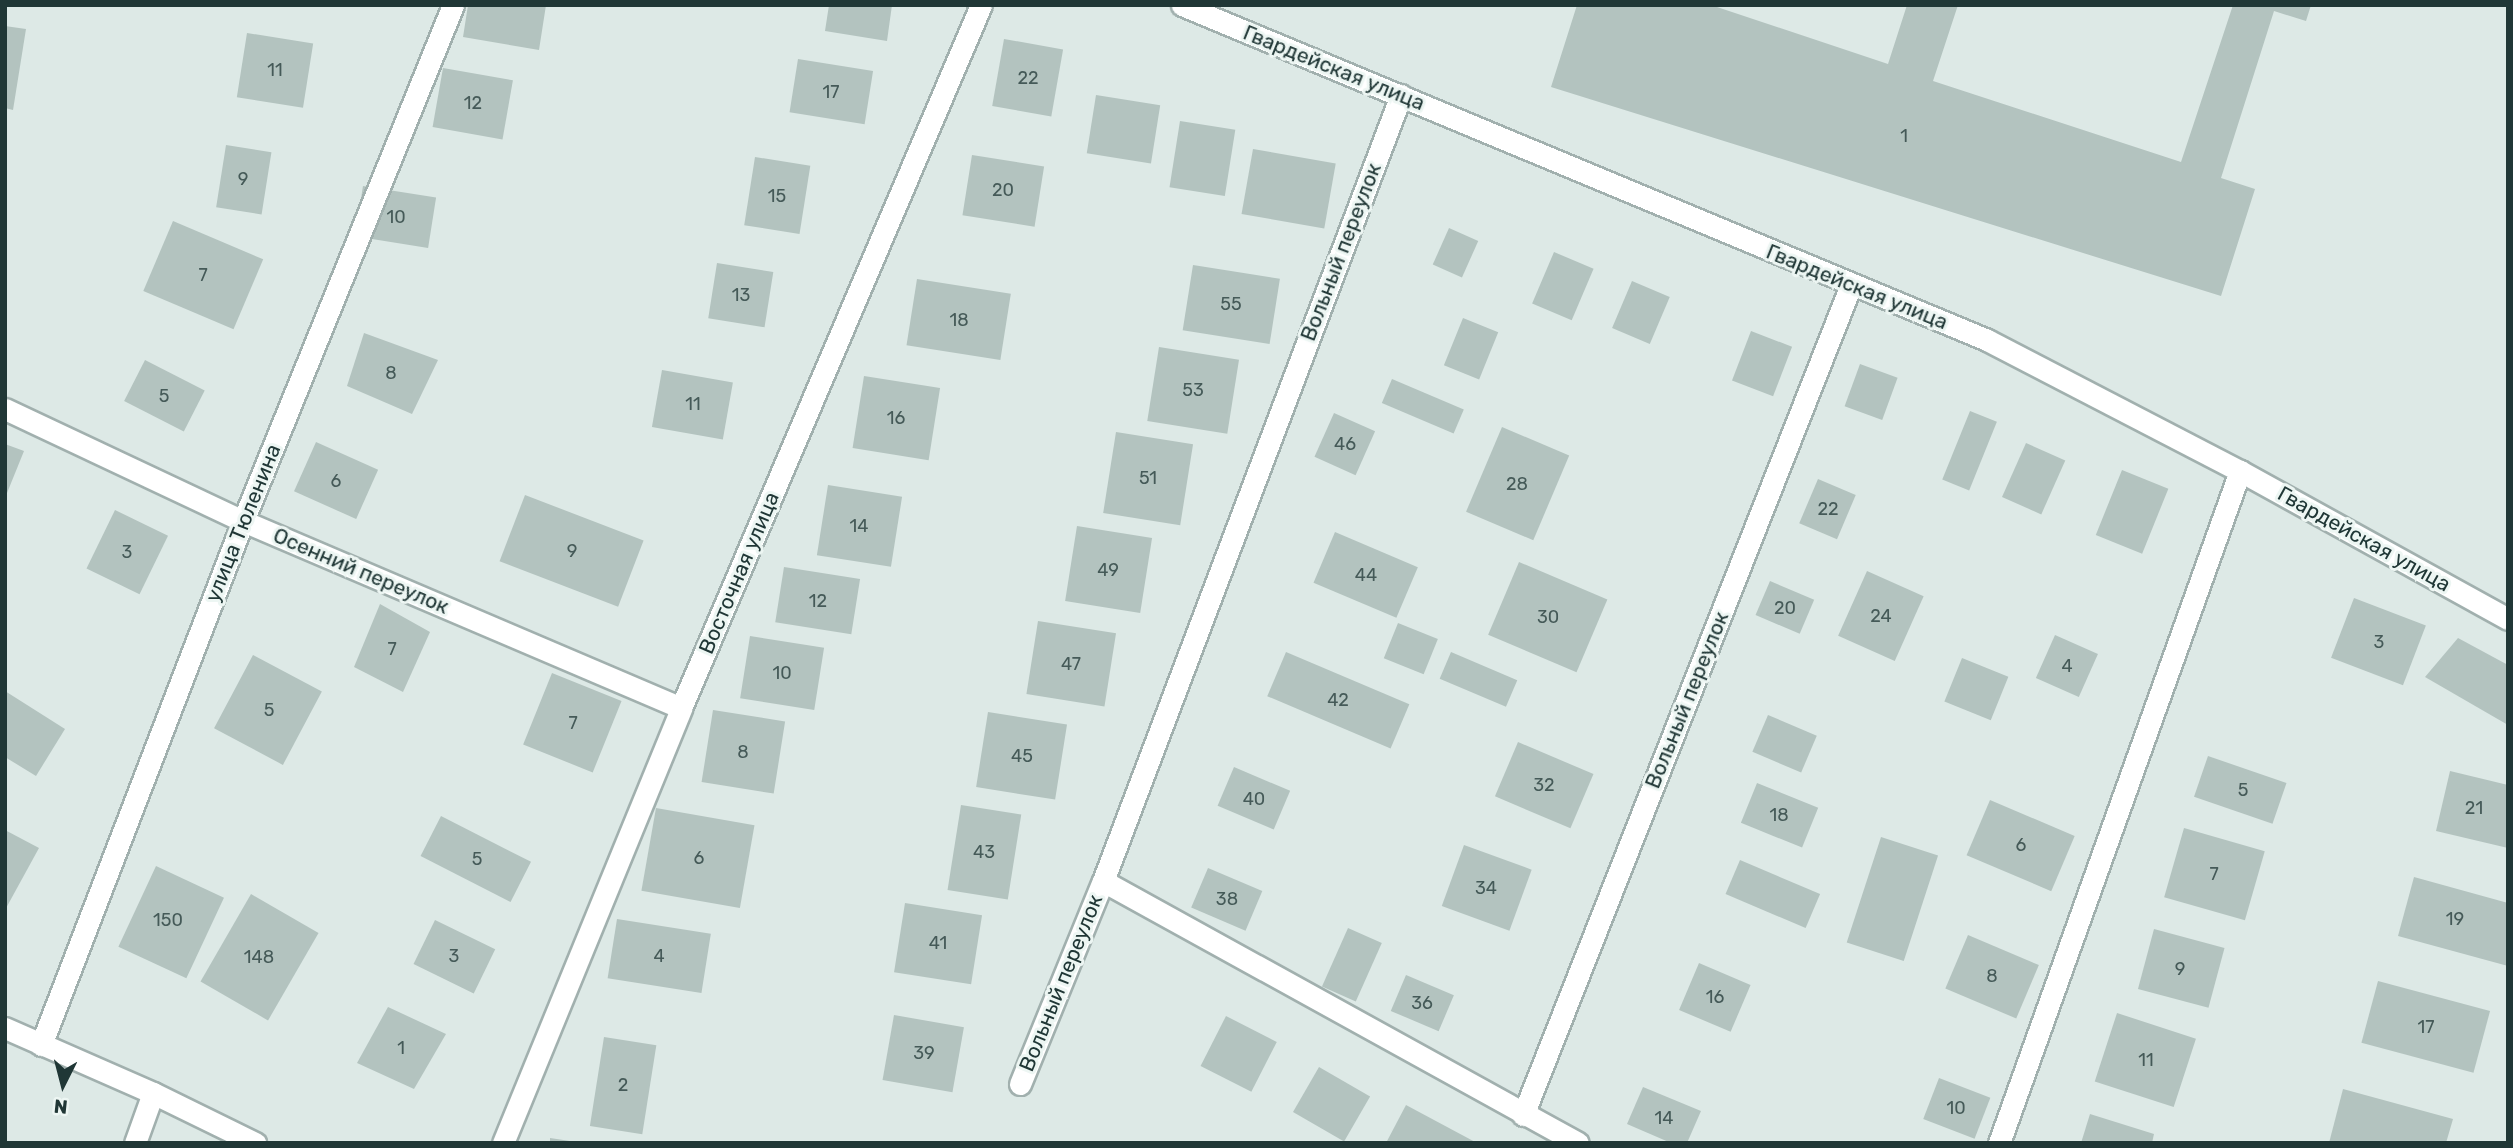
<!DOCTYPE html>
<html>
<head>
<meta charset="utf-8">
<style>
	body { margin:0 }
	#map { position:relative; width:2513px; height:1148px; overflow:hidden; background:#dde9e6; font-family:Rubik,sans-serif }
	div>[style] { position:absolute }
	.building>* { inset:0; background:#b3c3bf; transform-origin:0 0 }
	.roads { filter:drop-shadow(2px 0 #a1b0ae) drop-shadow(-2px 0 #a1b0ae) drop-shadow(0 2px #a1b0ae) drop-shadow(0 -2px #a1b0ae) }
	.street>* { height:21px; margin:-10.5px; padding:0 10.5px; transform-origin:10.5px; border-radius:10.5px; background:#fff }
	.secondary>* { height:21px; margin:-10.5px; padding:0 10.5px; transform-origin:10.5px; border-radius:10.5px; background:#fff }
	span { translate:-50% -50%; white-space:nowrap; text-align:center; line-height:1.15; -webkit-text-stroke:6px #edf6f3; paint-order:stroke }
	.number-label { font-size:18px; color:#455a58 }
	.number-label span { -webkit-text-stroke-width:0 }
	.street-label { font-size:21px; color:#203736 }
	.frame { position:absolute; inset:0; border:7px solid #203736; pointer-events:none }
	.north { position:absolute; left:28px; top:1050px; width:70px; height:70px; -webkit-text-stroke:5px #edf6f3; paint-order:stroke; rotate:186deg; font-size:19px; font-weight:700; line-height:28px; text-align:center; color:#203736 }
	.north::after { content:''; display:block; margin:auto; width:24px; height:32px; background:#203736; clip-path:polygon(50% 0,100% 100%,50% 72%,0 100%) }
</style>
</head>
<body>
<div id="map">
	<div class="building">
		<div style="clip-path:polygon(468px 5px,546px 5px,539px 50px,463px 37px)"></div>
		<div style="clip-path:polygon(829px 5px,892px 5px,887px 41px,825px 31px)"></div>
		<div style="clip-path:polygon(1577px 5px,1711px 5px,1888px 64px,1907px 5px,1958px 5px,1933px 81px,2181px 162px,2233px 5px,2311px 5px,2306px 21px,2274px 11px,2221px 178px,2255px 189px,2221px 296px,1551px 87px)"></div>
		<div style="clip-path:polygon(5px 26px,26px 29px,13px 110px,5px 108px)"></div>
		<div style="left:247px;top:33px;width:67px;height:65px;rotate:9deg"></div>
		<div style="left:1004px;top:39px;width:60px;height:68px;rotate:10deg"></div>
		<div style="left:798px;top:59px;width:76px;height:54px;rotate:9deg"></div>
		<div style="left:443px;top:68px;width:71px;height:60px;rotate:10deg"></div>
		<div style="left:1096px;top:95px;width:65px;height:59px;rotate:9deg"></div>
		<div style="left:1180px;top:121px;width:56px;height:67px;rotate:9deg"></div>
		<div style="left:226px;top:145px;width:46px;height:63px;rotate:9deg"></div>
		<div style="left:1253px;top:149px;width:84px;height:66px;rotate:10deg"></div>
		<div style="left:972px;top:155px;width:73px;height:61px;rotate:9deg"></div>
		<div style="left:755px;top:157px;width:56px;height:69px;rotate:9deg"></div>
		<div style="left:363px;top:186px;width:74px;height:51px;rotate:9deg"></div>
		<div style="left:173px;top:221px;width:98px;height:76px;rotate:23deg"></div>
		<div style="left:1449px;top:228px;width:32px;height:40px;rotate:24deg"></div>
		<div style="left:1554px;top:252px;width:43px;height:56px;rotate:23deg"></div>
		<div style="left:717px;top:263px;width:57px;height:56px;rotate:9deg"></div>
		<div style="left:1193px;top:265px;width:88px;height:66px;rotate:9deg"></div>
		<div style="left:917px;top:279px;width:95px;height:67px;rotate:9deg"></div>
		<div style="left:1632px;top:281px;width:41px;height:51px;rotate:23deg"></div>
		<div style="left:1463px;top:318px;width:38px;height:51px;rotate:22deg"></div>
		<div style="left:1751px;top:331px;width:44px;height:53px;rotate:21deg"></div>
		<div style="clip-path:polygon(364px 333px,438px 360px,412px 414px,347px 386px)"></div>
		<div style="left:1159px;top:347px;width:81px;height:75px;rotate:9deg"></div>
		<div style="left:145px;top:360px;width:67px;height:46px;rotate:27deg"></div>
		<div style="left:1860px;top:364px;width:40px;height:45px;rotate:20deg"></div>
		<div style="left:662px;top:370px;width:72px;height:58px;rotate:10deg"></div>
		<div style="left:864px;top:376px;width:77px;height:73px;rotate:9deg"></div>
		<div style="left:1392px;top:379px;width:78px;height:26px;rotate:23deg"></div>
		<div style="left:1970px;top:411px;width:29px;height:74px;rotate:22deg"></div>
		<div style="left:1334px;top:413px;width:45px;height:48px;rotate:24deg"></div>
		<div style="left:1502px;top:427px;width:73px;height:92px;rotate:23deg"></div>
		<div style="left:1116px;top:432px;width:78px;height:82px;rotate:9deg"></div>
		<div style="left:316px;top:442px;width:68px;height:54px;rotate:24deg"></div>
		<div style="left:2026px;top:443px;width:43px;height:59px;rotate:24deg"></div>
		<div style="clip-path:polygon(5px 444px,24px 451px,5px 498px)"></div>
		<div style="left:2122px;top:470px;width:50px;height:70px;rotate:22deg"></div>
		<div style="left:1818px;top:479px;width:41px;height:48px;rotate:23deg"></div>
		<div style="left:828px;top:485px;width:75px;height:71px;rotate:9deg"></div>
		<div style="left:525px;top:495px;width:127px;height:71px;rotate:21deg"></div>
		<div style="left:115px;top:510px;width:59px;height:65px;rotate:26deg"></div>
		<div style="left:1077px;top:526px;width:76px;height:76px;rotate:9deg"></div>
		<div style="left:1335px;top:532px;width:90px;height:55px;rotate:23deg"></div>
		<div style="left:1519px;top:562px;width:96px;height:79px;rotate:23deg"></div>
		<div style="left:784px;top:567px;width:77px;height:56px;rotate:9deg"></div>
		<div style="left:1867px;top:571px;width:62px;height:71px;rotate:24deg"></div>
		<div style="left:1770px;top:581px;width:48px;height:37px;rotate:23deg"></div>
		<div style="left:2354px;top:598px;width:77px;height:64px;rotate:21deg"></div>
		<div style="clip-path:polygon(380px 604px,430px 632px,403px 692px,354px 667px)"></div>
		<div style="left:1038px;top:621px;width:79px;height:74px;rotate:9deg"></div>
		<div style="left:1398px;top:623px;width:43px;height:38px;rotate:22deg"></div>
		<div style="left:2055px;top:635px;width:47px;height:47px;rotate:24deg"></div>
		<div style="left:750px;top:636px;width:75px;height:63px;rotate:9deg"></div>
		<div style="clip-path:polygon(2458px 638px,2508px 665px,2508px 725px,2425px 677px)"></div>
		<div style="left:1286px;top:652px;width:134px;height:48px;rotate:23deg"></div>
		<div style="left:1451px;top:652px;width:72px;height:29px;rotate:23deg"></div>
		<div style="left:253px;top:655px;width:78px;height:83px;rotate:28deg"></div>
		<div style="left:1962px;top:658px;width:50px;height:47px;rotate:22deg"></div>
		<div style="left:552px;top:673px;width:75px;height:77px;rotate:22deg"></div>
		<div style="clip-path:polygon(5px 691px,65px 729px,36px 776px,5px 757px)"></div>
		<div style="left:713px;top:710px;width:73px;height:73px;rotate:9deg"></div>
		<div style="left:988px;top:712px;width:80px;height:76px;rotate:9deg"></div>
		<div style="left:1768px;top:715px;width:53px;height:40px;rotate:23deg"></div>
		<div style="left:1518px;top:742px;width:82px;height:59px;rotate:23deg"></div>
		<div style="left:2208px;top:756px;width:83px;height:43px;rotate:19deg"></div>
		<div style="left:1234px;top:767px;width:61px;height:42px;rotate:23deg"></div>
		<div style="clip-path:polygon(2450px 771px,2508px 785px,2508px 848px,2436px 831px)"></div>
		<div style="left:1757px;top:783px;width:66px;height:43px;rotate:22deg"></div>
		<div style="left:1990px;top:800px;width:92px;height:60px;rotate:23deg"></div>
		<div style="left:961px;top:805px;width:61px;height:86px;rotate:9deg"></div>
		<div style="left:656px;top:808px;width:100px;height:84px;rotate:10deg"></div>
		<div style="left:441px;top:816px;width:101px;height:45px;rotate:27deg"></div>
		<div style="left:2184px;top:828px;width:84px;height:72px;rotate:16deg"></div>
		<div style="clip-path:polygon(5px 830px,39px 848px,5px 910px)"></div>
		<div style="left:1881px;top:837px;width:60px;height:111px;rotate:18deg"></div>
		<div style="left:1464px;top:845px;width:72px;height:65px;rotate:20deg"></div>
		<div style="left:1740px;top:860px;width:87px;height:37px;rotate:23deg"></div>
		<div style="left:156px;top:866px;width:75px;height:89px;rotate:25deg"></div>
		<div style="left:1208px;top:868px;width:59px;height:43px;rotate:23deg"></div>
		<div style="clip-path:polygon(2414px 877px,2508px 903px,2508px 966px,2398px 936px)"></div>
		<div style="left:251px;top:894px;width:78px;height:101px;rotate:30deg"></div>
		<div style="left:905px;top:903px;width:78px;height:70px;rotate:9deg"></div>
		<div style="left:617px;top:919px;width:95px;height:60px;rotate:9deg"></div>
		<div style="left:435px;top:920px;width:67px;height:49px;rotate:26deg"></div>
		<div style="left:1348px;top:928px;width:37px;height:64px;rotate:24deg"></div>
		<div style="left:2154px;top:929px;width:73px;height:62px;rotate:15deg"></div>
		<div style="left:1968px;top:935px;width:77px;height:58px;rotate:23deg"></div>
		<div style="left:1699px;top:963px;width:56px;height:51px;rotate:23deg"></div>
		<div style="left:1406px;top:975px;width:52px;height:39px;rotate:23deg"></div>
		<div style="left:2378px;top:981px;width:116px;height:64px;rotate:15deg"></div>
		<div style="clip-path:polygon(388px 1007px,446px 1034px,414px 1089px,357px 1063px)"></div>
		<div style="left:2117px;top:1013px;width:83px;height:72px;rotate:18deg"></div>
		<div style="left:894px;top:1015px;width:71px;height:66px;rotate:10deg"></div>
		<div style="left:1226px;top:1016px;width:57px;height:56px;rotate:27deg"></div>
		<div style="left:604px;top:1037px;width:53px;height:90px;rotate:9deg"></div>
		<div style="left:1319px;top:1067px;width:59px;height:52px;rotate:30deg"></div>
		<div style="left:1939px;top:1078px;width:55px;height:44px;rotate:21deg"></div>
		<div style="clip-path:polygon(1643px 1087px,1701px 1111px,1687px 1143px,1671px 1143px,1627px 1124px)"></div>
		<div style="clip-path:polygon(2343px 1089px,2453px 1119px,2446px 1143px,2329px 1143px)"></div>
		<div style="clip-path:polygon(1406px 1105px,1477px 1143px,1386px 1143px)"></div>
		<div style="clip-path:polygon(2090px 1114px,2154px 1134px,2152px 1143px,2081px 1143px)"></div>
		<div style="clip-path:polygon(550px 1138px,570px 1141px,570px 1143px,550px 1143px)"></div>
	</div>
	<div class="roads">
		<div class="street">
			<div style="left:1401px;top:95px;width:841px;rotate:110.76deg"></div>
			<div style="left:1103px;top:881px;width:542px;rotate:28.88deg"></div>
			<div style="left:5px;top:409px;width:263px;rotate:25.2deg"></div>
			<div style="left:243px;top:521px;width:476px;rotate:23.1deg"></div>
			<div style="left:5px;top:1028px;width:162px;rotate:23.7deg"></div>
			<div style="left:41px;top:1045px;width:562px;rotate:-68.92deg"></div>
			<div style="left:243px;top:521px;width:557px;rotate:-67.85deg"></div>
			<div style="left:1020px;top:1084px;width:219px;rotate:-67.8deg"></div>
			<div style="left:1523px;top:1115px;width:892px;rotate:-68.44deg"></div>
			<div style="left:1999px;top:1143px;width:714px;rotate:-70.27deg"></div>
		</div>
		<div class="secondary">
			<div style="left:1182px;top:5px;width:872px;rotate:22.59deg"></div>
			<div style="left:1987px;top:340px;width:285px;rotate:27.4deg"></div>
			<div style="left:2240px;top:471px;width:306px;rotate:28.9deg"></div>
			<div style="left:135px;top:1143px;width:53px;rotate:-70.2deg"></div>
			<div style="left:153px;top:1093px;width:114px;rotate:26.1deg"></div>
			<div style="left:503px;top:1143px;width:470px;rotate:-67.7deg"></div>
			<div style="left:681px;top:708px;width:764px;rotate:-66.89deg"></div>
		</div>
	</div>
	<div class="number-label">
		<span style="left:275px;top:70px">11</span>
		<span style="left:1028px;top:78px">22</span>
		<span style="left:831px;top:92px">17</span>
		<span style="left:473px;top:103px">12</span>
		<span style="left:1904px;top:136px">1</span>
		<span style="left:243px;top:179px">9</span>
		<span style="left:1003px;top:190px">20</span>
		<span style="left:777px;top:196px">15</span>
		<span style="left:396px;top:217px">10</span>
		<span style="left:203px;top:275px">7</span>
		<span style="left:741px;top:295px">13</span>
		<span style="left:1231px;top:304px">55</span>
		<span style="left:959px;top:320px">18</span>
		<span style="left:391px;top:373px">8</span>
		<span style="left:1193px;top:390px">53</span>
		<span style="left:164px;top:396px">5</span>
		<span style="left:693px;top:404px">11</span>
		<span style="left:896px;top:418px">16</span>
		<span style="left:1345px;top:444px">46</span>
		<span style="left:1148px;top:478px">51</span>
		<span style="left:336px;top:481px">6</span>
		<span style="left:1517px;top:484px">28</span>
		<span style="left:1828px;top:509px">22</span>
		<span style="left:859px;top:526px">14</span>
		<span style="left:572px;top:551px">9</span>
		<span style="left:127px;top:552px">3</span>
		<span style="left:1108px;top:570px">49</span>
		<span style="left:1366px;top:575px">44</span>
		<span style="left:818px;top:601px">12</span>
		<span style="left:1785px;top:608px">20</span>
		<span style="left:1881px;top:616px">24</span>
		<span style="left:1548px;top:617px">30</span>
		<span style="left:2379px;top:642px">3</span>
		<span style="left:392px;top:649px">7</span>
		<span style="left:1071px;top:664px">47</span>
		<span style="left:2067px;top:666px">4</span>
		<span style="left:782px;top:673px">10</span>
		<span style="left:1338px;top:700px">42</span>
		<span style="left:269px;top:710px">5</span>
		<span style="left:573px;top:723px">7</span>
		<span style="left:743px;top:752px">8</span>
		<span style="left:1022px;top:756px">45</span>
		<span style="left:1544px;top:785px">32</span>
		<span style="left:2243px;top:790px">5</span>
		<span style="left:1254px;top:799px">40</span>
		<span style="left:2474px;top:808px">21</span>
		<span style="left:1779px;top:815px">18</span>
		<span style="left:2021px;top:845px">6</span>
		<span style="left:984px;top:852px">43</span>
		<span style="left:699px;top:858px">6</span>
		<span style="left:477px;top:859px">5</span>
		<span style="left:2214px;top:874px">7</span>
		<span style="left:1486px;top:888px">34</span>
		<span style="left:1227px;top:899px">38</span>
		<span style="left:2455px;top:919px">19</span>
		<span style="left:168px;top:920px">150</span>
		<span style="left:938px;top:943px">41</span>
		<span style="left:454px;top:956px">3</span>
		<span style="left:659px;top:956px">4</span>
		<span style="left:259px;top:957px">148</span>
		<span style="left:2180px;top:969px">9</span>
		<span style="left:1992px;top:976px">8</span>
		<span style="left:1715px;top:997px">16</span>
		<span style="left:1422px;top:1003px">36</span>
		<span style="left:2426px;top:1027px">17</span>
		<span style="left:401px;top:1048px">1</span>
		<span style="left:924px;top:1053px">39</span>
		<span style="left:2146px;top:1060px">11</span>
		<span style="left:623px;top:1085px">2</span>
		<span style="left:1956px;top:1108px">10</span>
		<span style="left:1664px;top:1118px">14</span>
	</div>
	<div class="street-label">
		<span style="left:1334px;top:68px;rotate:22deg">Гвардейская улица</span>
		<span style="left:1341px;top:252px;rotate:-69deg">Вольный переулок</span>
		<span style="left:1857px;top:287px;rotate:22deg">Гвардейская улица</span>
		<span style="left:243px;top:523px;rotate:-68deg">улица Тюленина</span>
		<span style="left:2364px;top:539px;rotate:29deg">Гвардейская улица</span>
		<span style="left:361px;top:571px;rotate:23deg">Осенний переулок</span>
		<span style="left:739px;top:573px;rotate:-67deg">Восточная улица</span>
		<span style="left:1687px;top:700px;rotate:-68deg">Вольный переулок</span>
		<span style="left:1061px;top:983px;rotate:-68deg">Вольный переулок</span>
	</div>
	<div class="frame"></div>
	<div class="north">N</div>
</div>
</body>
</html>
